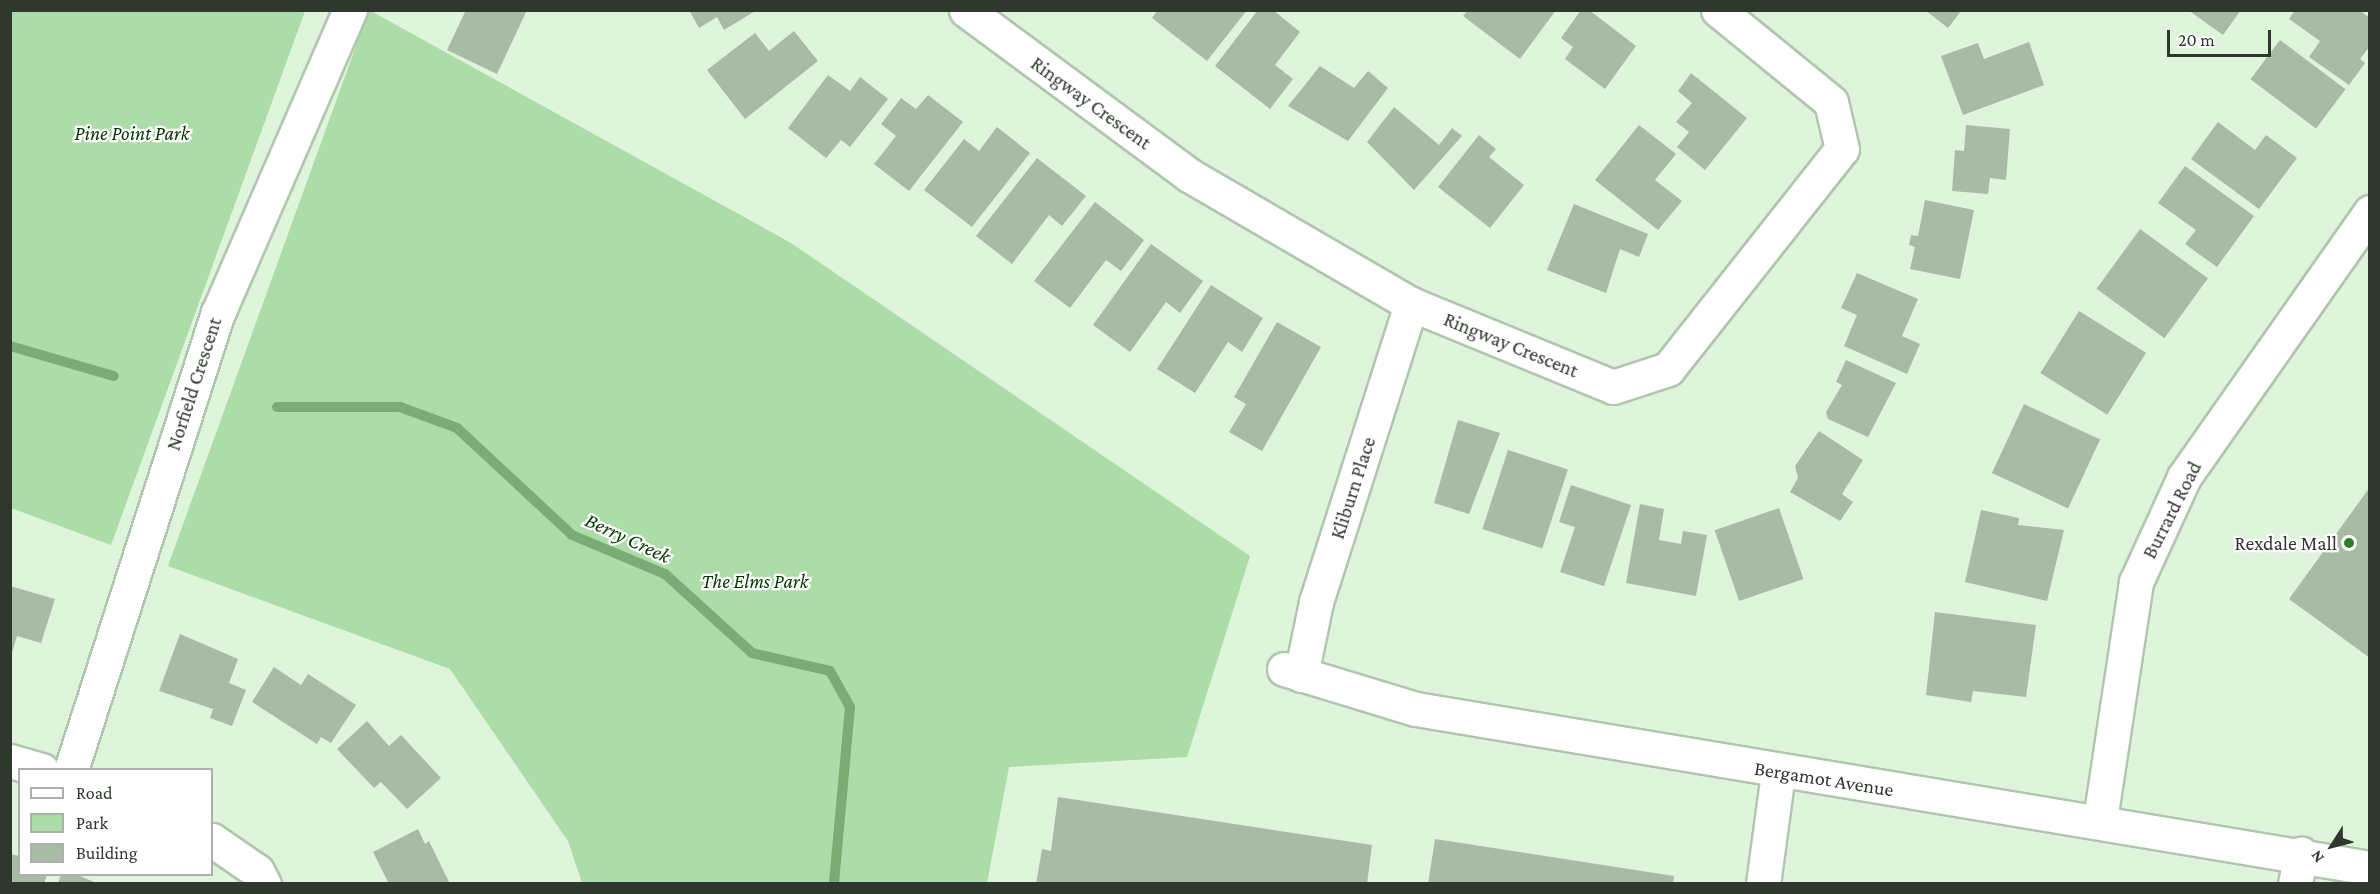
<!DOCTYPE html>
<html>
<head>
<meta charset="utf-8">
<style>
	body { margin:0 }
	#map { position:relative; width:2380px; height:894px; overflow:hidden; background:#def4db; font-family:"Crimson Pro",serif }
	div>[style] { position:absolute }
	.green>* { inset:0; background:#acdca7 }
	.stream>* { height:10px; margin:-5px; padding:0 5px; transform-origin:5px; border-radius:5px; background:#7cac76 }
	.building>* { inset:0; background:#a8bca5; transform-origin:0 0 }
	.roads { filter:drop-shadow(2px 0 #b1c6ae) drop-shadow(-2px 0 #b1c6ae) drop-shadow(0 2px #b1c6ae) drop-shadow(0 -2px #b1c6ae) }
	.minor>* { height:33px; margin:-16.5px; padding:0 16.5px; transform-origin:16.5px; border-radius:16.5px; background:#fff }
	.dots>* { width:16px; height:16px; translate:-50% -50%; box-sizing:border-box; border:3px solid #fff; border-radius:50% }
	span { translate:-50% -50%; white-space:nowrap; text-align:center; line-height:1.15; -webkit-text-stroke:4.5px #fff; paint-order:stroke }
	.street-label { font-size:20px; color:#2f372e }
	.park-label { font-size:20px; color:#023600; font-style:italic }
	.poi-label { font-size:20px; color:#2f372e }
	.right { translate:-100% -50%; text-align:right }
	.water-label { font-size:21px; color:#053902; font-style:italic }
	.frame { position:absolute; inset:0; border:12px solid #2f372e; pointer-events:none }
	.legend { position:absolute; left:18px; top:768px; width:195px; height:108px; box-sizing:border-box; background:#fff; border:2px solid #acafab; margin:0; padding:8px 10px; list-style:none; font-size:18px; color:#2f372e }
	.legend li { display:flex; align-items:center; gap:12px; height:30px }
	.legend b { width:30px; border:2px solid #acafab }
	.north { position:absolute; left:2302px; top:816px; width:60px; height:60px; -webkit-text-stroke:4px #fff; paint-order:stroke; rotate:234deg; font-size:16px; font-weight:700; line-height:24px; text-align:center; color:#2f372e }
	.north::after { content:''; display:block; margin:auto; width:21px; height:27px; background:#2f372e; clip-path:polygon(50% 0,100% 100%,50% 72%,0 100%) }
	.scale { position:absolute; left:2167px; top:30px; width:104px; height:27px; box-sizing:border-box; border:3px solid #2f372e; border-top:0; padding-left:8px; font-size:18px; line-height:21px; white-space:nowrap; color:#2f372e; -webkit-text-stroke:4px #fff; paint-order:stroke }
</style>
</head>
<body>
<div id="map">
	<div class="green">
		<div style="clip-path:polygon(369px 10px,791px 243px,1250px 556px,1187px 757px,1009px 767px,987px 883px,582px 883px,568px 841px,450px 669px,168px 566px)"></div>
		<div style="clip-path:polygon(10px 11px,305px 11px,111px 545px,11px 508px)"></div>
	</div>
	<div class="stream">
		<div style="left:10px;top:346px;width:108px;rotate:16.1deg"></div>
		<div style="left:277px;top:407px;width:123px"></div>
		<div style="left:400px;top:407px;width:61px;rotate:20.2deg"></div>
		<div style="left:457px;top:428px;width:157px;rotate:42.9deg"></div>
		<div style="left:572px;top:535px;width:101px;rotate:22.8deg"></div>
		<div style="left:665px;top:574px;width:118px;rotate:42.2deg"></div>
		<div style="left:752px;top:653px;width:80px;rotate:13deg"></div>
		<div style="left:830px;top:671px;width:41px;rotate:60.9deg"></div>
		<div style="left:850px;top:707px;width:178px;rotate:95.2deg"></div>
	</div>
	<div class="building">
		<div style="clip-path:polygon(466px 10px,527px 10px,497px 74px,447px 50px)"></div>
		<div style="clip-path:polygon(689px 10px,757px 10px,724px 30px,717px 17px,699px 28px)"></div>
		<div style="clip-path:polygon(1158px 10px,1247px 10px,1207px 61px,1152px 18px)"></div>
		<div style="clip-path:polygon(1258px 10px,1273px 10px,1300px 32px,1275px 65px,1293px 79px,1270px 109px,1215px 66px)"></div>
		<div style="clip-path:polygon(1468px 10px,1556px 10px,1520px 59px,1463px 16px)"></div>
		<div style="clip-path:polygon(1581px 10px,1589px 10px,1636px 46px,1605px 89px,1565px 59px,1573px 47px,1561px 38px)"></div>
		<div style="clip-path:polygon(1925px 10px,1962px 10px,1948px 28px)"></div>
		<div style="clip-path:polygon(2188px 10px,2241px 10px,2223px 35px)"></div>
		<div style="clip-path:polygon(2295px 10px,2359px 10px,2370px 18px,2370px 46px,2360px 59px,2365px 63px,2349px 85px,2309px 57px,2320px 41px,2289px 19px)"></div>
		<div style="clip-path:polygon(794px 31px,818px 61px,745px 119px,707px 70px,755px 33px,769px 51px)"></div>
		<div style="left:2280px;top:40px;width:82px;height:49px;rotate:37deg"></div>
		<div style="clip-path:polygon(2029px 42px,2044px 85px,1963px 115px,1941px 56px,1978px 43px,1984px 59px)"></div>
		<div style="clip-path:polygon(1320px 66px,1354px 88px,1368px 71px,1388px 88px,1348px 141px,1288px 106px)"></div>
		<div style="clip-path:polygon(1691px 73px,1747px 118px,1705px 170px,1677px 147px,1689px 132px,1676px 122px,1692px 103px,1678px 91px)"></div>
		<div style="clip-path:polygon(828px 75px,850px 91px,860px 77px,888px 99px,850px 147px,841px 140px,826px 158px,788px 128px)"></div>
		<div style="clip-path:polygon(928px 95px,963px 122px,909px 191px,874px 164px,896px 136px,881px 124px,901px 98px,916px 109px)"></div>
		<div style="clip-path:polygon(1394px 107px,1439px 145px,1452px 128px,1462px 136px,1414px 190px,1367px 142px)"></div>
		<div style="clip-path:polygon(2218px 122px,2255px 150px,2266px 135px,2297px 158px,2259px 209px,2191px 159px)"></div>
		<div style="clip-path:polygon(1639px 125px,1676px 154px,1655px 180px,1682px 201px,1658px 230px,1595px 180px)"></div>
		<div style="clip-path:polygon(1966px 125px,2010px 129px,2006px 180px,1990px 178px,1988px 194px,1952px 191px,1955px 150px,1964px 151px)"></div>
		<div style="clip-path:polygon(997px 127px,1030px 153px,972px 227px,924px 190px,964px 139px,979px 151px)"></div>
		<div style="clip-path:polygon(1479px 135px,1496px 149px,1489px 157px,1524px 185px,1490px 228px,1438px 187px)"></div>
		<div style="clip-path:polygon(1037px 158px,1086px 196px,1062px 226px,1049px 215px,1012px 264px,976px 236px)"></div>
		<div style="clip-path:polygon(2185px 166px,2254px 216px,2217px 267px,2185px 244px,2196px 230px,2158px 203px)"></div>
		<div style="clip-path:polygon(1925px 200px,1974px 210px,1960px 279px,1910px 269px,1915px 247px,1909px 245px,1911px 235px,1918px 236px)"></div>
		<div style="clip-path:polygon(1095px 202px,1144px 240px,1121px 271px,1106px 260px,1070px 308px,1034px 281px)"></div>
		<div style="clip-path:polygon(1574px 204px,1648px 234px,1639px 257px,1620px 249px,1606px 293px,1547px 270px)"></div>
		<div style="left:2140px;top:229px;width:84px;height:74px;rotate:36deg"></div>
		<div style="clip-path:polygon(1151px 244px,1203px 281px,1180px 313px,1166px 302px,1130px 352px,1093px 325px)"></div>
		<div style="clip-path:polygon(1857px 273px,1918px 299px,1902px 336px,1920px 344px,1907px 374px,1844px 346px,1857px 315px,1841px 308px)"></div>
		<div style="clip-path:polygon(1211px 285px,1263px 318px,1242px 352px,1228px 342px,1195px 393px,1157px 369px)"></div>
		<div style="left:2079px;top:311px;width:79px;height:73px;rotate:32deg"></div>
		<div style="clip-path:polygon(1277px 322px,1321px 347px,1262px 451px,1229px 432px,1246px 404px,1234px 397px)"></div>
		<div style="clip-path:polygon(1846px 360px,1896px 383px,1868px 437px,1828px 419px,1826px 412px,1842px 385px,1836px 382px)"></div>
		<div style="left:2024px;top:404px;width:84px;height:76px;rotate:25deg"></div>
		<div style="clip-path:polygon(1458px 420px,1500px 433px,1469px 514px,1434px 503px)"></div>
		<div style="clip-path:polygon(1819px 431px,1863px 460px,1842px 494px,1853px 502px,1840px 521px,1790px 492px,1798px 478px,1795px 466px)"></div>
		<div style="left:1508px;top:450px;width:63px;height:83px;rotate:18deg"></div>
		<div style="clip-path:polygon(1571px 485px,1631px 505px,1604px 586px,1560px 572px,1575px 527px,1559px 522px)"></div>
		<div style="clip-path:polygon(2370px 487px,2370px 658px,2289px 599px)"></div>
		<div style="clip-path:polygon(1640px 504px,1664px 509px,1659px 540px,1681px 544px,1683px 531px,1707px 535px,1696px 596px,1626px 583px)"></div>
		<div style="left:1779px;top:508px;width:75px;height:68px;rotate:71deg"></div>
		<div style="clip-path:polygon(1981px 510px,2019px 518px,2018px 525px,2064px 530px,2047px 601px,1965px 582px)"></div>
		<div style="clip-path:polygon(10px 586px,55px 599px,41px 643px,17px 636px,11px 656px)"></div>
		<div style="clip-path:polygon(1935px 612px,2036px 625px,2026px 697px,1973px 691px,1971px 702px,1926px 695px)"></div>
		<div style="clip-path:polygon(180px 634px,238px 659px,229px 683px,246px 690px,232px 726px,210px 718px,213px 709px,159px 691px)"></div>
		<div style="clip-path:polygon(274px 667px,301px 685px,308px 674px,356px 705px,331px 743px,321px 737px,317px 744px,252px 702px)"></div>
		<div style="clip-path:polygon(367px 721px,389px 746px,401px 735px,441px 778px,407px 809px,381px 782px,374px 788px,337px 749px)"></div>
		<div style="clip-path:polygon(1058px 797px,1372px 845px,1367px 884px,1036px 884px,1042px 849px,1051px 851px)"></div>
		<div style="clip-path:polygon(418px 829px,425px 844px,429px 841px,450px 884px,389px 884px,373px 852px)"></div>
		<div style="clip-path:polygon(1435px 839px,1674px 876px,1673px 884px,1428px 884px)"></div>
		<div style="clip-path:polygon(10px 854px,20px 856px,20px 874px,47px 874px,44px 884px,10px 884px)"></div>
		<div style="clip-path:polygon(61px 874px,75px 874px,99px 884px,58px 884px)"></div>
	</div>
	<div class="roads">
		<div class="minor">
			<div style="left:966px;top:10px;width:277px;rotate:36.5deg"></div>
			<div style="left:1189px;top:175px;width:257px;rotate:30.2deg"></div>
			<div style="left:1411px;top:304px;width:218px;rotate:22.3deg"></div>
			<div style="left:1613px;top:387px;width:58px;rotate:-18.1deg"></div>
			<div style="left:1668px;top:369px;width:280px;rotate:-51.7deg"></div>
			<div style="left:1842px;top:149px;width:48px;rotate:-103.2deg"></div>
			<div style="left:1831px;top:102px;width:146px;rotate:-140.8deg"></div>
			<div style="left:1284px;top:669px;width:138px;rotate:16.9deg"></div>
			<div style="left:1416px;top:709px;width:967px;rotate:9.46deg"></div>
			<div style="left:1301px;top:675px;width:75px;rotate:-78.4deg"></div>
			<div style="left:1316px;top:602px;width:313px;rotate:-72.3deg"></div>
			<div style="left:10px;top:761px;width:33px;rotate:16deg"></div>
			<div style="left:71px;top:770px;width:480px;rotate:-72.2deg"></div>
			<div style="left:218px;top:313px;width:331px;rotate:-66.5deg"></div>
			<div style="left:2100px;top:820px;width:241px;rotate:-81.4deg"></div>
			<div style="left:2136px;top:582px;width:115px;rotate:-65.4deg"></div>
			<div style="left:2184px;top:477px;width:324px;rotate:-54.9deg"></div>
			<div style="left:212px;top:840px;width:55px;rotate:34.6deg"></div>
			<div style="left:257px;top:871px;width:15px;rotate:62deg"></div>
			<div style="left:1763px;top:884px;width:112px;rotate:-82.3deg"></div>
			<div style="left:2295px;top:884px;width:31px;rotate:-79deg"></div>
		</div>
	</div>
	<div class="dots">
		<div style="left:2349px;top:543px;background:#2e7e28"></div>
	</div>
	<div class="street-label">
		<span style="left:1091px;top:103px;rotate:36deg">Ringway Crescent</span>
		<span style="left:1511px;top:345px;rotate:22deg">Ringway Crescent</span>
		<span style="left:194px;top:384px;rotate:-72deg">Norfield Crescent</span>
		<span style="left:1353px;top:488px;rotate:-72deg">Kliburn Place</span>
		<span style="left:2172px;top:510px;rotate:-63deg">Burrard Road</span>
		<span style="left:1824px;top:779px;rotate:9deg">Bergamot Avenue</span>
	</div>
	<div class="park-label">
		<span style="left:132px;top:133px">Pine Point Park</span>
		<span style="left:755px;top:581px">The Elms Park</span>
	</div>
	<div class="poi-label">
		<span class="right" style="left:2337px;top:543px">Rexdale Mall</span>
	</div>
	<div class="water-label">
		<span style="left:628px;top:538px;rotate:25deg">Berry Creek</span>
	</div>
	<div class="frame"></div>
	<ul class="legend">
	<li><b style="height:8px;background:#fff"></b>Road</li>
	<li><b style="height:16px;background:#acdca7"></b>Park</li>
	<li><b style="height:16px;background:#a8bca5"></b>Building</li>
	</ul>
	<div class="north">N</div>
	<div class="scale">20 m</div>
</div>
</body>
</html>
